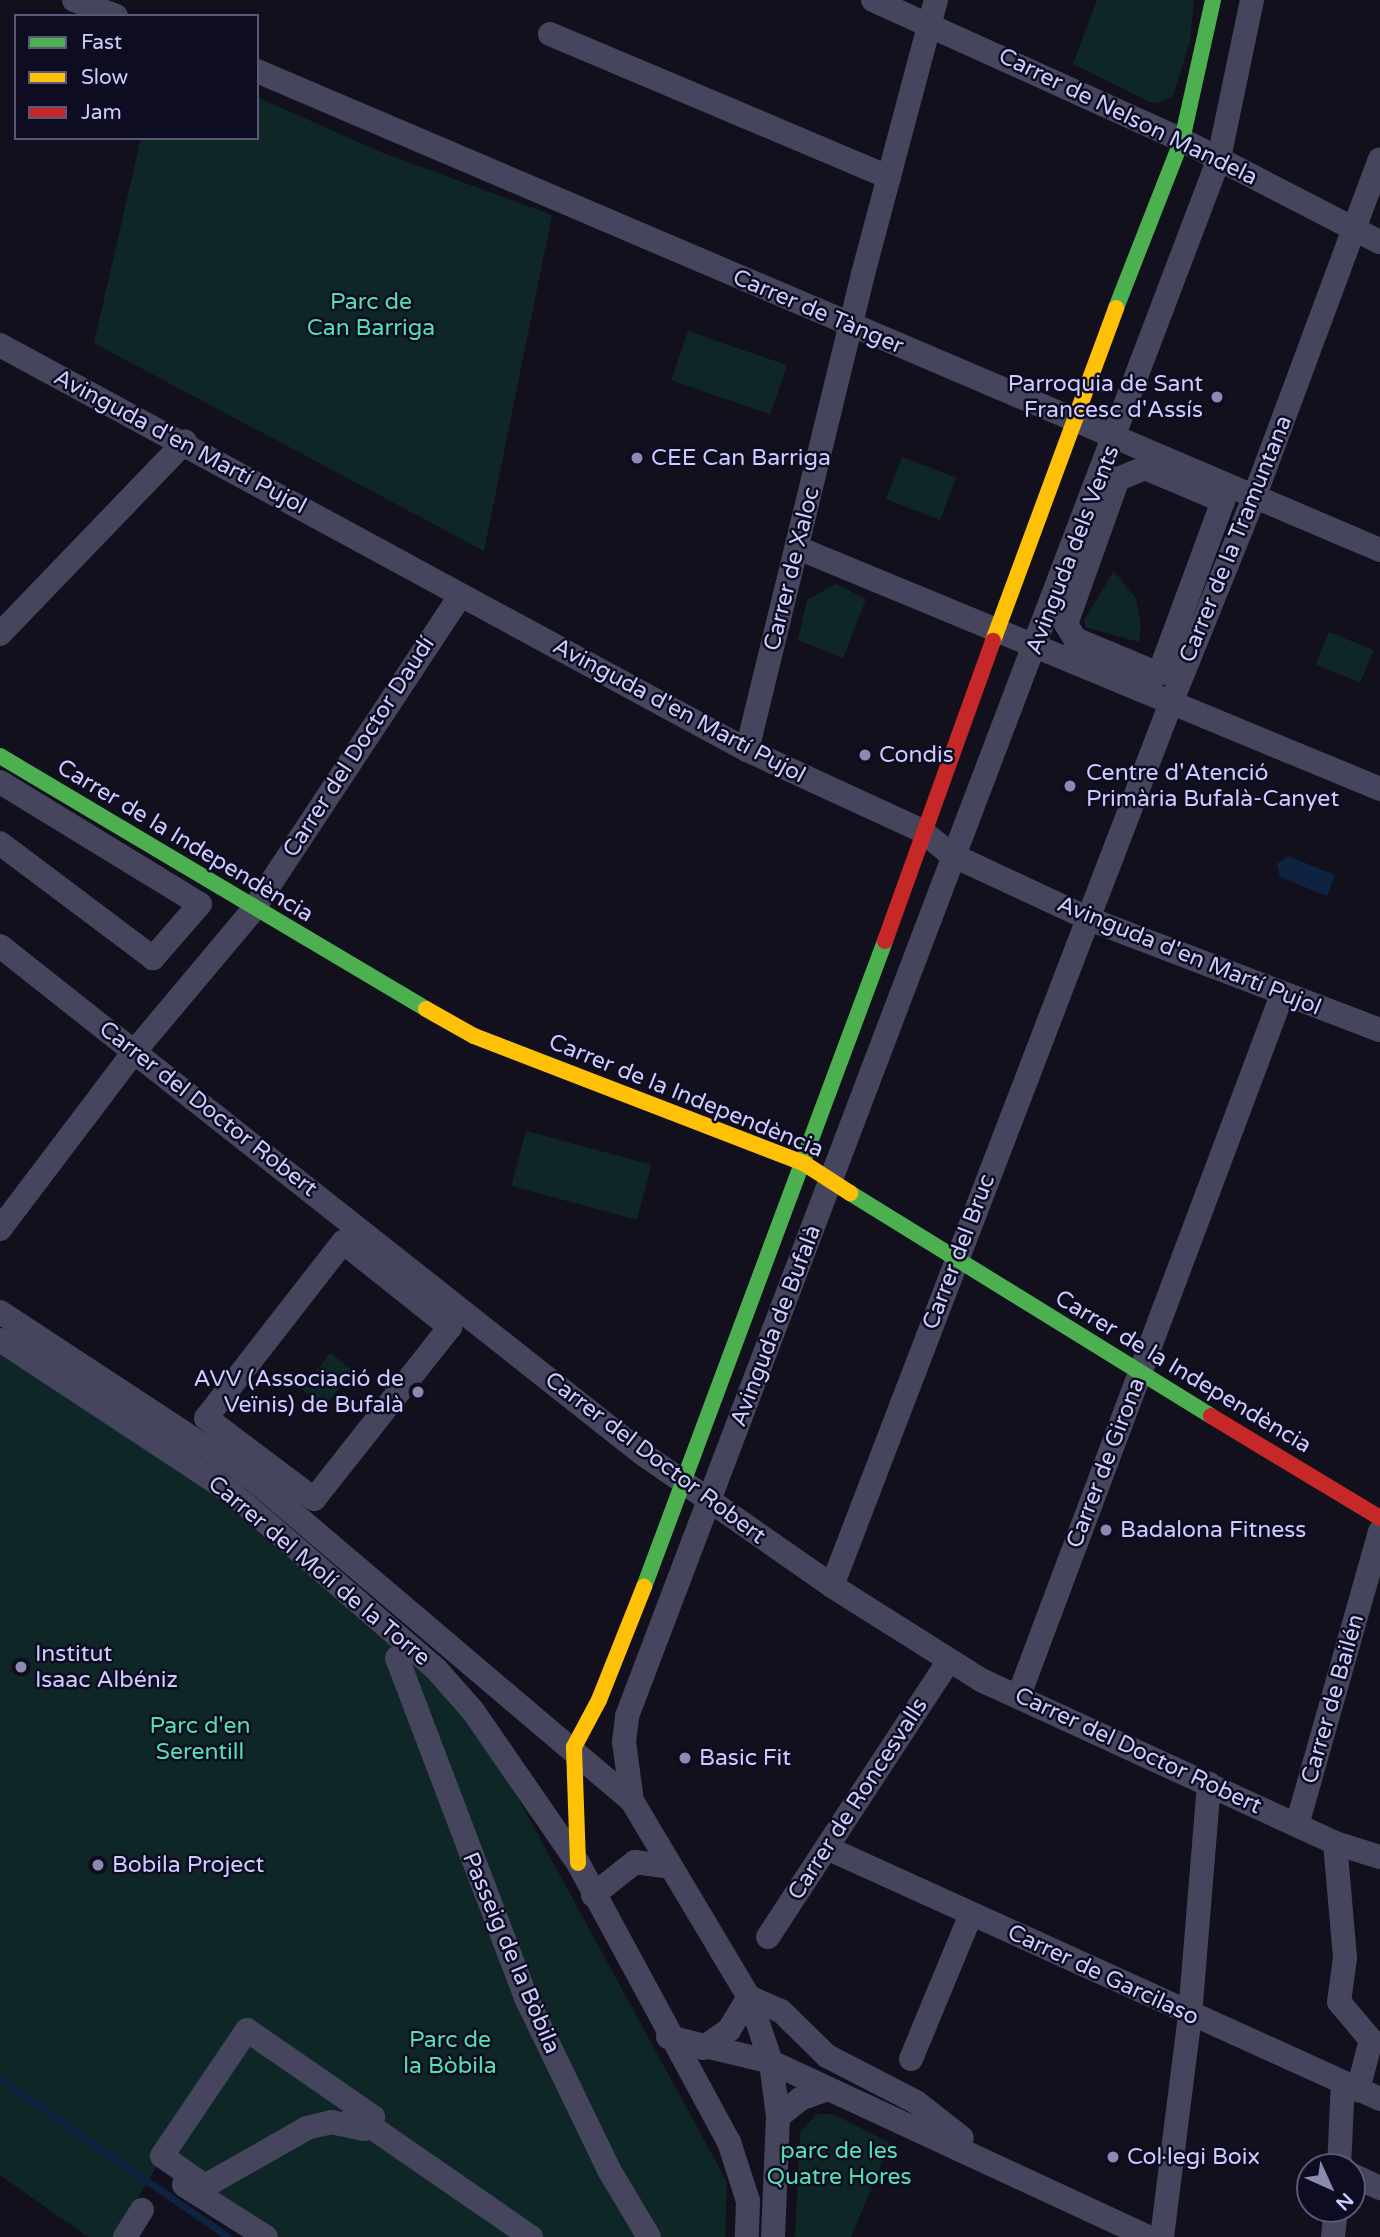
<!DOCTYPE html>
<html>
<head>
<meta charset="utf-8">
<style>
	body { margin:0 }
	#map { position:relative; width:1380px; height:2237px; overflow:hidden; background:#12101c; font-family:"Varela Round",sans-serif }
	div>[style] { position:absolute }
	.green>* { inset:0; background:#0f2626; transform-origin:0 0 }
	.water>* { inset:0; background:#0d2340 }
	.stream>* { height:7px; margin:-3.5px; padding:0 3.5px; transform-origin:3.5px; border-radius:3.5px; background:#0d2340 }
	.street>* { height:24px; margin:-12px; padding:0 12px; transform-origin:12px; border-radius:12px; background:#45465d }
	.fast>* { height:16px; margin:-8px; padding:0 8px; transform-origin:8px; border-radius:8px; background:#4caf50 }
	.slow>* { height:16px; margin:-8px; padding:0 8px; transform-origin:8px; border-radius:8px; background:#ffc107 }
	.jam>* { height:16px; margin:-8px; padding:0 8px; transform-origin:8px; border-radius:8px; background:#c62828 }
	.dots>* { width:19px; height:19px; translate:-50% -50%; box-sizing:border-box; border:4px solid #0e0c20; border-radius:50% }
	span { translate:-50% -50%; white-space:nowrap; text-align:center; line-height:1.15; -webkit-text-stroke:5px #0e0c20; paint-order:stroke }
	.street-label { font-size:23px; color:#cdcbff }
	.park-label { font-size:23px; color:#57dfb4 }
	.poi-label { font-size:23px; color:#cdcbff }
	.right { translate:-100% -50%; text-align:right }
	.left { translate:0 -50%; text-align:left }
	.legend { position:absolute; left:14px; top:14px; width:245px; height:126px; box-sizing:border-box; background:#0e0c20; border:2px solid #5a5879; margin:0; padding:9px 12px; list-style:none; font-size:21px; color:#cdcbff }
	.legend li { display:flex; align-items:center; gap:14px; height:35px }
	.legend b { width:35px; border:2px solid #5a5879 }
	.north { position:absolute; left:1296px; top:2153px; width:70px; height:70px; box-sizing:border-box; background:#0e0c20; border:2px solid #5a5879; border-radius:50%; rotate:135deg; font-size:19px; font-weight:700; line-height:28px; text-align:center; color:#cdcbff }
	.north::after { content:''; display:block; margin:auto; width:24px; height:32px; background:#8c8ab0; clip-path:polygon(50% 0,100% 100%,50% 72%,0 100%) }
</style>
</head>
<body>
<div id="map">
	<div class="green">
		<div style="clip-path:polygon(1097px 0,1194px 0,1190px 41px,1173px 96px,1160px 103px,1150px 102px,1073px 64px)"></div>
		<div style="clip-path:polygon(257px 97px,383px 153px,552px 215px,484px 551px,94px 343px,141px 138px,257px 138px)"></div>
		<div style="left:688px;top:331px;width:105px;height:52px;rotate:19deg"></div>
		<div style="left:902px;top:457px;width:58px;height:45px;rotate:21deg"></div>
		<div style="clip-path:polygon(1114px 571px,1136px 599px,1141px 625px,1139px 642px,1085px 627px,1084px 620px)"></div>
		<div style="clip-path:polygon(836px 584px,866px 599px,843px 658px,798px 640px,807px 600px)"></div>
		<div style="left:1329px;top:632px;width:48px;height:35px;rotate:22deg"></div>
		<div style="left:526px;top:1131px;width:130px;height:57px;rotate:15deg"></div>
		<div style="left:330px;top:1353px;width:29px;height:46px;rotate:38deg"></div>
		<div style="clip-path:polygon(0 1354px,225px 1503px,411px 1659px,460px 1709px,506px 1776px,727px 2182px,725px 2237px,278px 2237px,162px 2157px,114px 2237px,88px 2237px,0 2175px)"></div>
		<div style="clip-path:polygon(817px 2114px,833px 2114px,890px 2143px,851px 2237px,795px 2237px,800px 2132px)"></div>
	</div>
	<div class="water">
		<div style="clip-path:polygon(1288px 856px,1335px 875px,1327px 896px,1280px 877px,1277px 864px)"></div>
	</div>
	<div class="stream">
		<div style="left:0;top:2079px;width:277px;rotate:34.7deg"></div>
	</div>
	<div class="street">
		<div style="left:74px;top:0;width:45px;rotate:20.9deg"></div>
		<div style="left:873px;top:0;width:339px;rotate:24.4deg"></div>
		<div style="left:1182px;top:140px;width:223px;rotate:27.3deg"></div>
		<div style="left:550px;top:34px;width:368px;rotate:22.9deg"></div>
		<div style="left:257px;top:71px;width:1221px;rotate:23.1deg"></div>
		<div style="left:0;top:345px;width:850px;rotate:28.47deg"></div>
		<div style="left:747px;top:750px;width:193px;rotate:24.8deg"></div>
		<div style="left:922px;top:831px;width:38px;rotate:39deg"></div>
		<div style="left:952px;top:855px;width:151px;rotate:25deg"></div>
		<div style="left:1089px;top:919px;width:311px;rotate:20.9deg"></div>
		<div style="left:1145px;top:468px;width:85px;rotate:22.9deg"></div>
		<div style="left:1223px;top:501px;width:184px;rotate:110.3deg"></div>
		<div style="left:1159px;top:674px;width:91px;rotate:-157.4deg"></div>
		<div style="left:1075px;top:639px;width:17px;rotate:-121deg"></div>
		<div style="left:1066px;top:624px;width:154px;rotate:-70.3deg"></div>
		<div style="left:1118px;top:479px;width:29px;rotate:-22deg"></div>
		<div style="left:798px;top:548px;width:630px;rotate:22.49deg"></div>
		<div style="left:0;top:634px;width:267px;rotate:-46.1deg"></div>
		<div style="left:747px;top:750px;width:490px;rotate:-76.3deg"></div>
		<div style="left:863px;top:274px;width:284px;rotate:-75.1deg"></div>
		<div style="left:0;top:782px;width:234px;rotate:31.4deg"></div>
		<div style="left:200px;top:904px;width:72px;rotate:131deg"></div>
		<div style="left:153px;top:958px;width:191px;rotate:-143.1deg"></div>
		<div style="left:0;top:946px;width:819px;rotate:38.31deg"></div>
		<div style="left:643px;top:1454px;width:231px;rotate:34.9deg"></div>
		<div style="left:832px;top:1586px;width:176px;rotate:32.2deg"></div>
		<div style="left:981px;top:1680px;width:390px;rotate:24.7deg"></div>
		<div style="left:1335px;top:1843px;width:47px;rotate:17.3deg"></div>
		<div style="left:0;top:1229px;width:222px;rotate:-52.9deg"></div>
		<div style="left:134px;top:1052px;width:185px;rotate:-50deg"></div>
		<div style="left:253px;top:910px;width:376px;rotate:-56.6deg"></div>
		<div style="left:343px;top:1242px;width:137px;rotate:38.5deg"></div>
		<div style="left:450px;top:1327px;width:219px;rotate:128.3deg"></div>
		<div style="left:314px;top:1499px;width:135px;rotate:-143.1deg"></div>
		<div style="left:206px;top:1418px;width:223px;rotate:-52.1deg"></div>
		<div style="left:0;top:1312px;width:297px;rotate:33.3deg"></div>
		<div style="left:248px;top:1475px;width:504px;rotate:40.33deg"></div>
		<div style="left:632px;top:1801px;width:228px;rotate:59.2deg"></div>
		<div style="left:749px;top:1997px;width:69px;rotate:71.3deg"></div>
		<div style="left:771px;top:2062px;width:55px;rotate:82.7deg"></div>
		<div style="left:778px;top:2117px;width:120px;rotate:92.4deg"></div>
		<div style="left:0;top:1340px;width:278px;rotate:33.4deg"></div>
		<div style="left:232px;top:1493px;width:269px;rotate:40.8deg"></div>
		<div style="left:436px;top:1669px;width:56px;rotate:48.6deg"></div>
		<div style="left:473px;top:1711px;width:185px;rotate:55.4deg"></div>
		<div style="left:578px;top:1863px;width:317px;rotate:61.6deg"></div>
		<div style="left:729px;top:2142px;width:62px;rotate:72.1deg"></div>
		<div style="left:748px;top:2201px;width:36px;rotate:92deg"></div>
		<div style="left:832px;top:1586px;width:946px;rotate:-69deg"></div>
		<div style="left:1171px;top:703px;width:224px;rotate:-68deg"></div>
		<div style="left:1255px;top:495px;width:358px;rotate:-69.6deg"></div>
		<div style="left:397px;top:1658px;width:366px;rotate:69.2deg"></div>
		<div style="left:527px;top:2000px;width:189px;rotate:64.2deg"></div>
		<div style="left:609px;top:2170px;width:78px;rotate:59.2deg"></div>
		<div style="left:1019px;top:1695px;width:748px;rotate:-69.41deg"></div>
		<div style="left:632px;top:1801px;width:60px;rotate:-97.7deg"></div>
		<div style="left:624px;top:1742px;width:26px;rotate:-83deg"></div>
		<div style="left:627px;top:1716px;width:1667px;rotate:-69.19deg"></div>
		<div style="left:1219px;top:158px;width:161px;rotate:-78.2deg"></div>
		<div style="left:1297px;top:1825px;width:305px;rotate:-74.2deg"></div>
		<div style="left:1335px;top:1843px;width:115px;rotate:85deg"></div>
		<div style="left:1345px;top:1958px;width:44px;rotate:97.8deg"></div>
		<div style="left:1339px;top:2002px;width:50px;rotate:49.9deg"></div>
		<div style="left:1371px;top:2040px;width:52px;rotate:104.6deg"></div>
		<div style="left:827px;top:1848px;width:607px;rotate:24.41deg"></div>
		<div style="left:593px;top:1895px;width:53px;rotate:-38.2deg"></div>
		<div style="left:635px;top:1862px;width:35px;rotate:8deg"></div>
		<div style="left:768px;top:1937px;width:329px;rotate:-56.8deg"></div>
		<div style="left:749px;top:1997px;width:35px;rotate:24deg"></div>
		<div style="left:781px;top:2011px;width:64px;rotate:44.4deg"></div>
		<div style="left:827px;top:2056px;width:100px;rotate:27.3deg"></div>
		<div style="left:916px;top:2102px;width:58px;rotate:38deg"></div>
		<div style="left:247px;top:2030px;width:153px;rotate:34.6deg"></div>
		<div style="left:373px;top:2117px;width:15px;rotate:127deg"></div>
		<div style="left:364px;top:2129px;width:33px;rotate:-168deg"></div>
		<div style="left:332px;top:2122px;width:26px;rotate:167deg"></div>
		<div style="left:307px;top:2128px;width:117px;rotate:150.4deg"></div>
		<div style="left:205px;top:2186px;width:52px;rotate:-145.1deg"></div>
		<div style="left:162px;top:2156px;width:152px;rotate:-56deg"></div>
		<div style="left:668px;top:2037px;width:106px;rotate:13.6deg"></div>
		<div style="left:771px;top:2062px;width:416px;rotate:24.9deg"></div>
		<div style="left:703px;top:2048px;width:32px;rotate:-35deg"></div>
		<div style="left:729px;top:2030px;width:39px;rotate:-59deg"></div>
		<div style="left:911px;top:2059px;width:157px;rotate:-67.5deg"></div>
		<div style="left:354px;top:2115px;width:215px;rotate:34.6deg"></div>
		<div style="left:778px;top:2117px;width:28px;rotate:-39deg"></div>
		<div style="left:800px;top:2099px;width:30px;rotate:-20deg"></div>
		<div style="left:1339px;top:2167px;width:84px;rotate:-87.3deg"></div>
		<div style="left:1352px;top:2175px;width:31px;rotate:25deg"></div>
		<div style="left:184px;top:2185px;width:97px;rotate:32.4deg"></div>
		<div style="left:125px;top:2237px;width:32px;rotate:-58deg"></div>
		<div style="left:1162px;top:2237px;width:224px;rotate:-82.8deg"></div>
		<div style="left:1190px;top:2015px;width:232px;rotate:-85.3deg"></div>
		<div style="left:1333px;top:2237px;width:28px;rotate:-84deg"></div>
	</div>
	<div class="fast">
		<div style="left:1116px;top:308px;width:180px;rotate:-68.6deg"></div>
		<div style="left:1182px;top:140px;width:143px;rotate:-77.5deg"></div>
		<div style="left:0;top:756px;width:495px;rotate:30.7deg"></div>
		<div style="left:850px;top:1193px;width:424px;rotate:31.7deg"></div>
		<div style="left:644px;top:1587px;width:689px;rotate:-69.54deg"></div>
	</div>
	<div class="slow">
		<div style="left:993px;top:641px;width:355px;rotate:-69.7deg"></div>
		<div style="left:426px;top:1009px;width:55px;rotate:29.4deg"></div>
		<div style="left:474px;top:1036px;width:355px;rotate:21.1deg"></div>
		<div style="left:805px;top:1164px;width:54px;rotate:32.8deg"></div>
		<div style="left:578px;top:1863px;width:116px;rotate:-92deg"></div>
		<div style="left:574px;top:1747px;width:53px;rotate:-62deg"></div>
		<div style="left:599px;top:1700px;width:122px;rotate:-68.3deg"></div>
	</div>
	<div class="jam">
		<div style="left:885px;top:941px;width:319px;rotate:-70.2deg"></div>
		<div style="left:1211px;top:1416px;width:197px;rotate:31.1deg"></div>
	</div>
	<div class="dots">
		<div style="left:1217px;top:397px;background:#8c8ab0"></div>
		<div style="left:637px;top:458px;background:#8c8ab0"></div>
		<div style="left:865px;top:755px;background:#8c8ab0"></div>
		<div style="left:1070px;top:786px;background:#8c8ab0"></div>
		<div style="left:418px;top:1392px;background:#8c8ab0"></div>
		<div style="left:1106px;top:1530px;background:#8c8ab0"></div>
		<div style="left:21px;top:1667px;background:#8c8ab0"></div>
		<div style="left:685px;top:1758px;background:#8c8ab0"></div>
		<div style="left:98px;top:1865px;background:#8c8ab0"></div>
		<div style="left:1113px;top:2157px;background:#8c8ab0"></div>
	</div>
	<div class="street-label">
		<span style="left:1128px;top:117px;rotate:26deg">Carrer de Nelson Mandela</span>
		<span style="left:818px;top:312px;rotate:23deg">Carrer de Tànger</span>
		<span style="left:180px;top:442px;rotate:28deg">Avinguda d'en Martí Pujol</span>
		<span style="left:1236px;top:539px;rotate:-68deg">Carrer de la Tramuntana</span>
		<span style="left:1073px;top:550px;rotate:-69deg">Avinguda dels Vents</span>
		<span style="left:792px;top:569px;rotate:-76deg">Carrer de Xaloc</span>
		<span style="left:679px;top:711px;rotate:28deg">Avinguda d'en Martí Pujol</span>
		<span style="left:359px;top:747px;rotate:-57deg">Carrer del Doctor Daudí</span>
		<span style="left:185px;top:841px;rotate:31deg">Carrer de la Independència</span>
		<span style="left:1189px;top:956px;rotate:22deg">Avinguda d'en Martí Pujol</span>
		<span style="left:686px;top:1096px;rotate:22deg">Carrer de la Independència</span>
		<span style="left:208px;top:1109px;rotate:38deg">Carrer del Doctor Robert</span>
		<span style="left:959px;top:1252px;rotate:-69deg">Carrer del Bruc</span>
		<span style="left:776px;top:1326px;rotate:-69deg">Avinguda de Bufalà</span>
		<span style="left:1183px;top:1372px;rotate:31deg">Carrer de la Independència</span>
		<span style="left:655px;top:1458px;rotate:37deg">Carrer del Doctor Robert</span>
		<span style="left:1106px;top:1463px;rotate:-69deg">Carrer de Girona</span>
		<span style="left:319px;top:1571px;rotate:40deg">Carrer del Molí de la Torre</span>
		<span style="left:1333px;top:1699px;rotate:-74deg">Carrer de Bailén</span>
		<span style="left:1138px;top:1751px;rotate:25deg">Carrer del Doctor Robert</span>
		<span style="left:858px;top:1799px;rotate:-57deg">Carrer de Roncesvalls</span>
		<span style="left:511px;top:1953px;rotate:67deg">Passeig de la Bòbila</span>
		<span style="left:1103px;top:1975px;rotate:25deg">Carrer de Garcilaso</span>
	</div>
	<div class="park-label">
		<span style="left:371px;top:315px">Parc de<br>Can Barriga</span>
		<span style="left:200px;top:1739px">Parc d'en<br>Serentill</span>
		<span style="left:450px;top:2053px">Parc de<br>la Bòbila</span>
		<span style="left:839px;top:2164px">parc de les<br>Quatre Hores</span>
	</div>
	<div class="poi-label">
		<span class="right" style="left:1203px;top:397px">Parroquia de Sant<br>Francesc d'Assís</span>
		<span class="left" style="left:651px;top:458px">CEE Can Barriga</span>
		<span class="left" style="left:879px;top:755px">Condis</span>
		<span class="left" style="left:1086px;top:786px">Centre d'Atenció<br>Primària Bufalà-Canyet</span>
		<span class="right" style="left:404px;top:1392px">AVV (Associació de<br>Veïnis) de Bufalà</span>
		<span class="left" style="left:1120px;top:1530px">Badalona Fitness</span>
		<span class="left" style="left:35px;top:1667px">Institut<br>Isaac Albéniz</span>
		<span class="left" style="left:699px;top:1758px">Basic Fit</span>
		<span class="left" style="left:112px;top:1865px">Bobila Project</span>
		<span class="left" style="left:1127px;top:2157px">Col·legi Boix</span>
	</div>
	<ul class="legend">
	<li><b style="height:9px;background:#4caf50"></b>Fast</li>
	<li><b style="height:9px;background:#ffc107"></b>Slow</li>
	<li><b style="height:9px;background:#c62828"></b>Jam</li>
	</ul>
	<div class="north">N</div>
</div>
</body>
</html>
